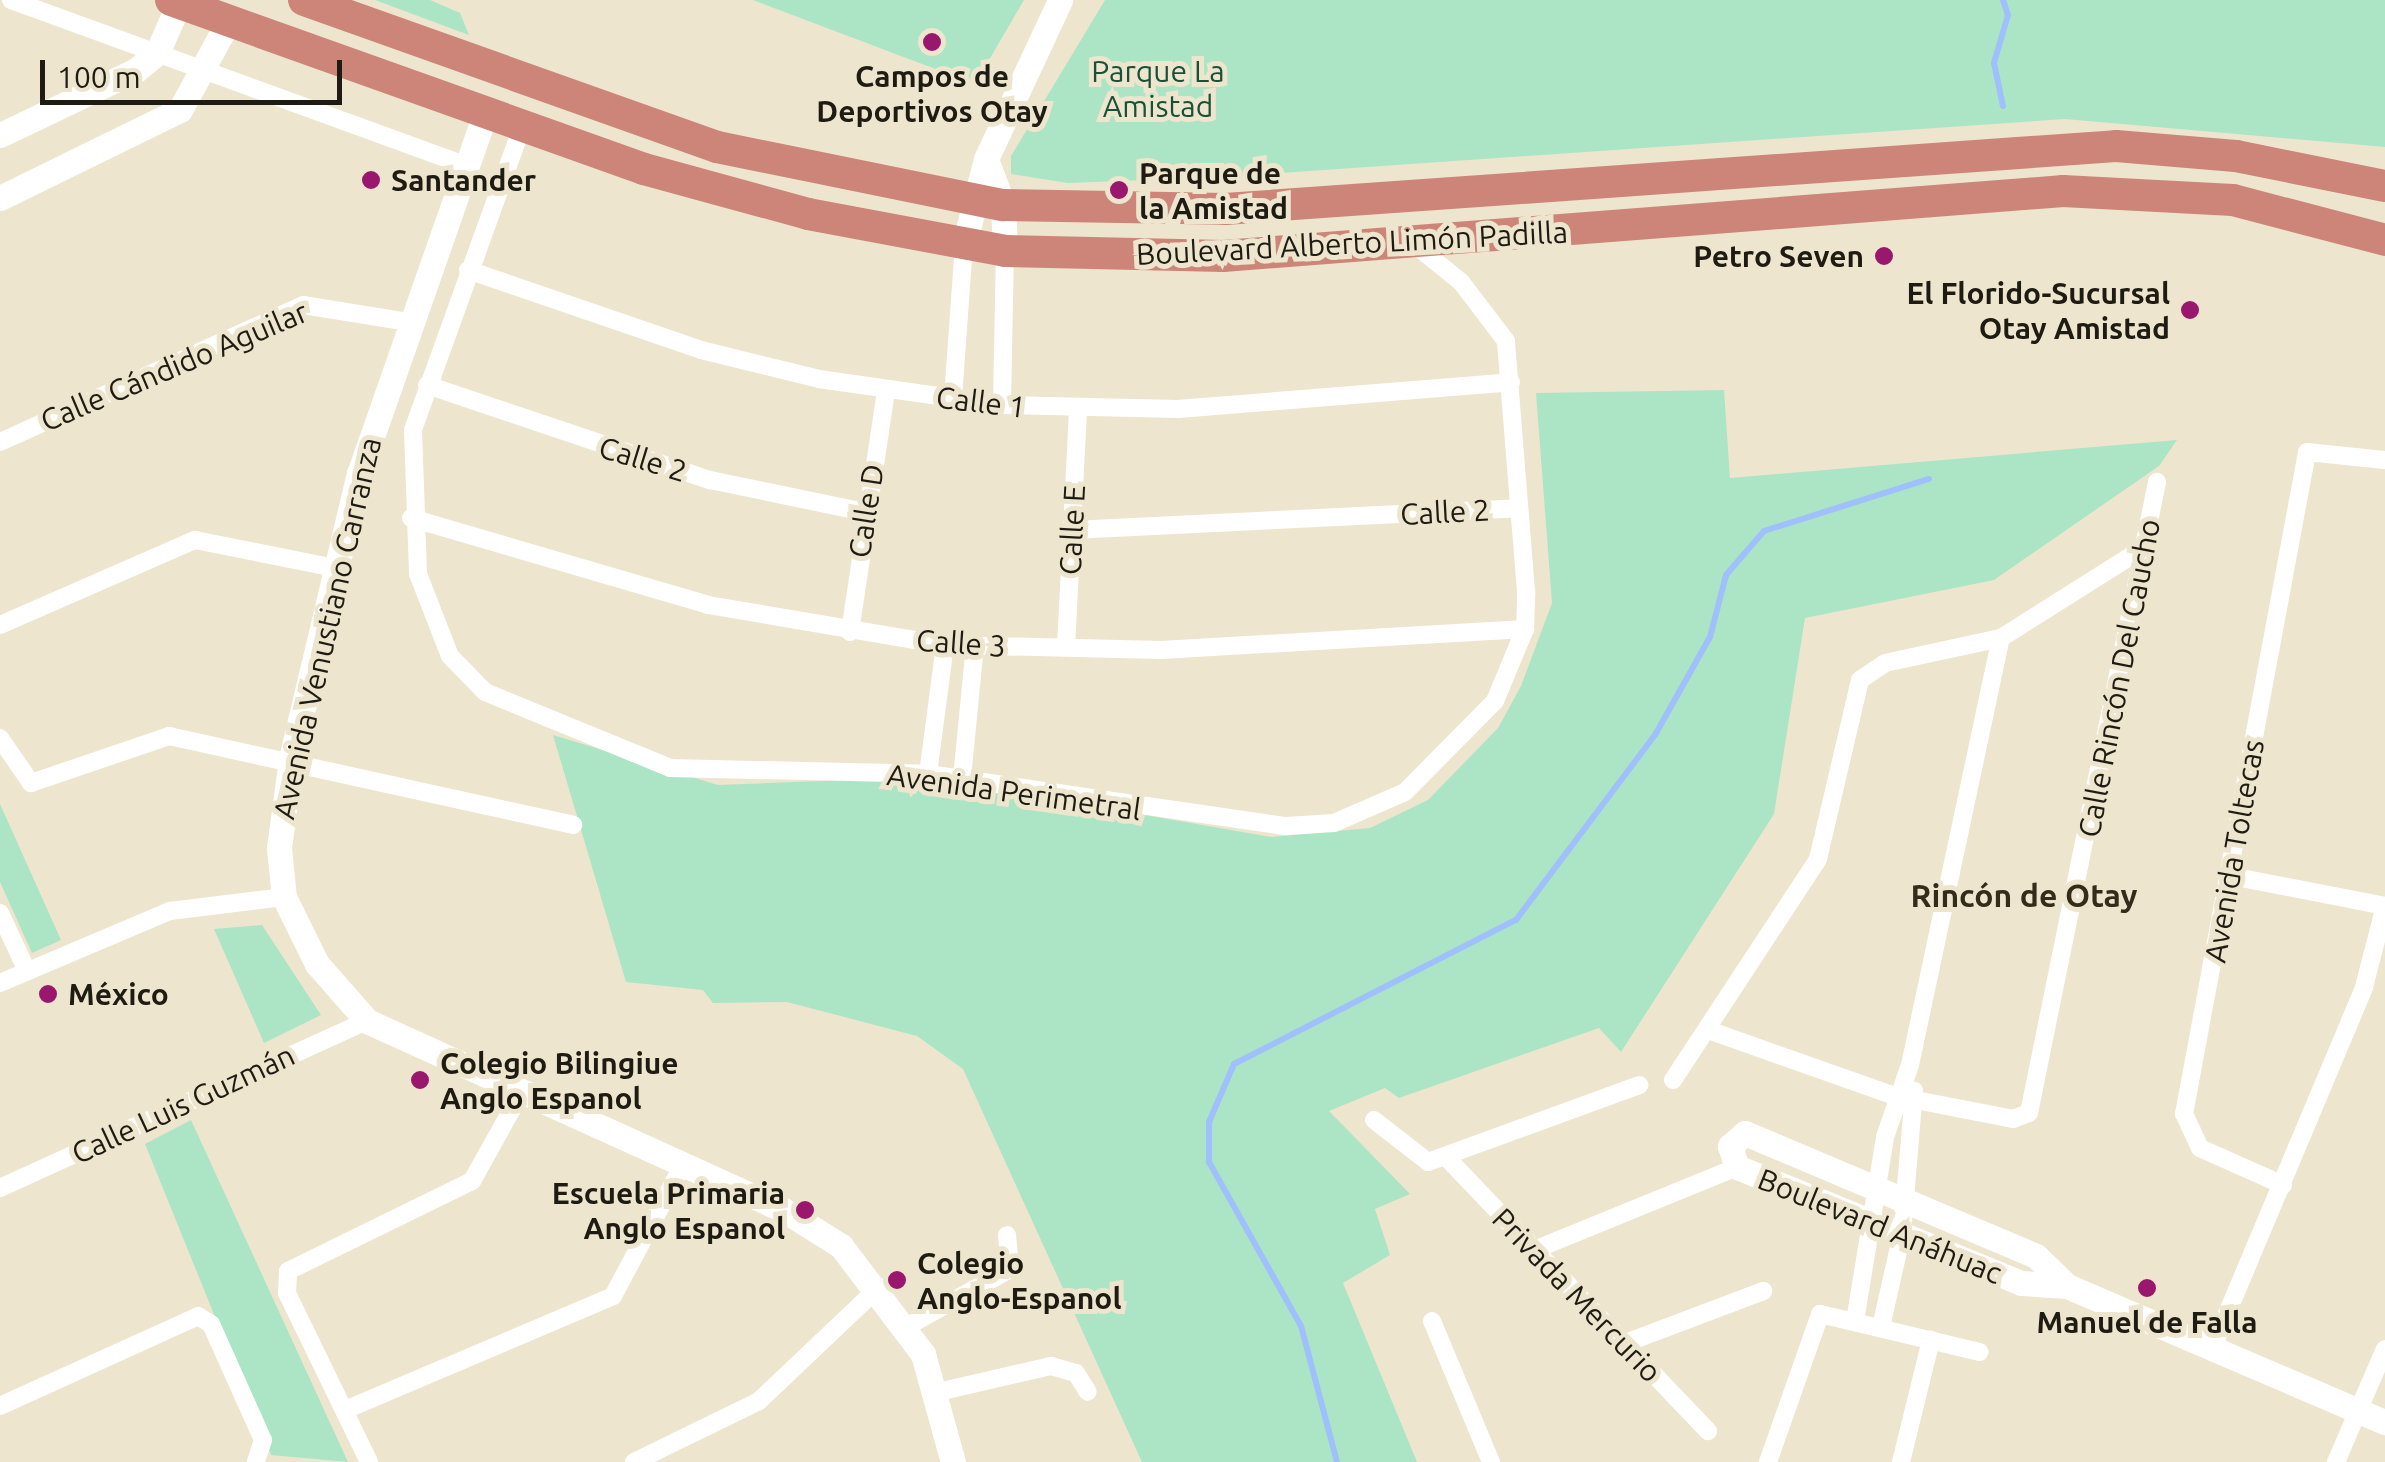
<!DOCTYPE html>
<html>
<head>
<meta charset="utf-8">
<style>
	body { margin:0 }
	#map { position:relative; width:2385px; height:1462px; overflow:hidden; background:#eee5ce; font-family:Ubuntu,sans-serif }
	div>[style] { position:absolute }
	.green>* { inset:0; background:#abe5c5 }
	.stream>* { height:6px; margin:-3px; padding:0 3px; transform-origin:3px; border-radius:3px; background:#a0c0fd }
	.street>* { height:18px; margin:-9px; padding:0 9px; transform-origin:9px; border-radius:9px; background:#fff }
	.secondary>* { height:25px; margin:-12.5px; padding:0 12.5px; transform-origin:12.5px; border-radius:12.5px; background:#fff }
	.highway>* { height:32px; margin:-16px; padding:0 16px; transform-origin:16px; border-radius:16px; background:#cd857a }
	.dots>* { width:28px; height:28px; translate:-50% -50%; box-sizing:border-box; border:5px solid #eee5ce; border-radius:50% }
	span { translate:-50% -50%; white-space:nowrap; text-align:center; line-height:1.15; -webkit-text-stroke:10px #eee5ce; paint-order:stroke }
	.park-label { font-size:30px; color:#185137 }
	.poi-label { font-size:30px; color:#1e1b13; font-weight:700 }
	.left { translate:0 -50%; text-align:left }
	.right { translate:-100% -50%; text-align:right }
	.street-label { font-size:30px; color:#1e1b13 }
	.neighbourhood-label { font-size:32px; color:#332c1a; font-weight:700 }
	.scale { position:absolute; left:40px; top:60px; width:302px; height:45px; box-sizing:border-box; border:5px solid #1e1b13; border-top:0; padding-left:12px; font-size:30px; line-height:35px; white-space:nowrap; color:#1e1b13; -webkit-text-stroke:8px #eee5ce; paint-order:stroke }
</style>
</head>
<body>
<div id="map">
	<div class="green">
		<div style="clip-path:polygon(375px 0,430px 0,460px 13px,469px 35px)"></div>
		<div style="clip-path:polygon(753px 0,1024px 0,975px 84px)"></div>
		<div style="clip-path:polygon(1105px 0,2385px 0,2385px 147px,2065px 119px,1222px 177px,1068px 183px,1011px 174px,1011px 156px)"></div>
		<div style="clip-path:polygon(1724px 390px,1730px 478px,2177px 440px,2159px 466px,1994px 580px,1805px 618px,1774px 814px,1621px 1052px,1599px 1028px,1399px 1098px,1385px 1088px,1329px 1111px,1410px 1194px,1375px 1209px,1390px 1255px,1343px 1283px,1417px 1462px,1142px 1462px,963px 1069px,917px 1036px,787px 1002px,713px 1003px,703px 990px,626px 982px,553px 735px,718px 785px,928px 777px,1271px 837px,1370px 828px,1428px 800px,1498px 728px,1521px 686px,1552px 603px,1536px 393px)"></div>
		<div style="clip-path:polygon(0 804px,61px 940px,32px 953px,0 882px)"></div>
		<div style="clip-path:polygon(262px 925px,321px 1015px,264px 1043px,214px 929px)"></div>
		<div style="clip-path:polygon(191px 1120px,348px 1462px,271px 1455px,145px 1144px)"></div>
	</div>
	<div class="stream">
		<div style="left:2003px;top:0;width:16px;rotate:72deg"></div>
		<div style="left:2008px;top:15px;width:50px;rotate:106.3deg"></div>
		<div style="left:1994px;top:63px;width:44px;rotate:78.2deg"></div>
		<div style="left:1337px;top:1462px;width:141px;rotate:-104.8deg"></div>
		<div style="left:1301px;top:1326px;width:188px;rotate:-119.3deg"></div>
		<div style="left:1209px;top:1162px;width:40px;rotate:-90deg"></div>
		<div style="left:1209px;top:1122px;width:63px;rotate:-66.7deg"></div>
		<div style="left:1234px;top:1064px;width:317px;rotate:-27.1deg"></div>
		<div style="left:1516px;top:920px;width:231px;rotate:-53.1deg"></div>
		<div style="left:1655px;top:735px;width:112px;rotate:-60.7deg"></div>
		<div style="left:1710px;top:637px;width:64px;rotate:-75.5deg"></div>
		<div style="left:1726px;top:575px;width:58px;rotate:-49.2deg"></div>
		<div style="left:1764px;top:531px;width:173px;rotate:-17.5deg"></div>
	</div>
	<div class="street">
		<div style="left:11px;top:0;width:484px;rotate:20deg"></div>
		<div style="left:522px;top:127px;width:322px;rotate:109.8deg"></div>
		<div style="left:413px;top:430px;width:144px;rotate:88deg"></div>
		<div style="left:418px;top:574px;width:88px;rotate:68.7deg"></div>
		<div style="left:450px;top:656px;width:50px;rotate:45.8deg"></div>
		<div style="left:485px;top:692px;width:200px;rotate:22.3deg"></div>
		<div style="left:670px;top:768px;width:258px;rotate:1.3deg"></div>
		<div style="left:928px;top:774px;width:362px;rotate:8.3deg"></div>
		<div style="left:1286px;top:826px;width:48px;rotate:-3.6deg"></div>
		<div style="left:1334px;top:823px;width:77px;rotate:-23.6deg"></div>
		<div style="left:1405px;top:792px;width:128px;rotate:-45.3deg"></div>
		<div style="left:1495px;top:701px;width:78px;rotate:-67.4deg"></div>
		<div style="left:1525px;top:629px;width:38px;rotate:-88deg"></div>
		<div style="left:1526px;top:591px;width:251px;rotate:-94.6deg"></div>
		<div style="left:1506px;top:341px;width:74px;rotate:-127.3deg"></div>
		<div style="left:1461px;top:282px;width:60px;rotate:-141deg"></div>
		<div style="left:468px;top:270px;width:246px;rotate:18.9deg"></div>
		<div style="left:701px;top:350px;width:122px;rotate:13.8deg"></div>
		<div style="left:819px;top:379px;width:185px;rotate:8.1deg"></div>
		<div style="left:1002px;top:405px;width:176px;rotate:1.3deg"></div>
		<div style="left:1178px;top:409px;width:334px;rotate:-4.6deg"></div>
		<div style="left:427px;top:385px;width:299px;rotate:18.6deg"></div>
		<div style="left:710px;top:480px;width:157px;rotate:11.7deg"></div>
		<div style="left:953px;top:398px;width:153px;rotate:-85.9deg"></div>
		<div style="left:1002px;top:405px;width:154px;rotate:-88.9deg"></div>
		<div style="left:0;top:442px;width:333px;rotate:-24.3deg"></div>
		<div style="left:303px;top:305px;width:106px;rotate:9.2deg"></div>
		<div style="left:411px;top:518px;width:309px;rotate:16.3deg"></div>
		<div style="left:708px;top:605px;width:240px;rotate:9.6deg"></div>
		<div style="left:945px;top:645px;width:216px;rotate:1.3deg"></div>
		<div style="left:1161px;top:650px;width:365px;rotate:-3.3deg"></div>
		<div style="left:1072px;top:530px;width:447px;rotate:-2.8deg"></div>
		<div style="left:0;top:625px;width:213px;rotate:-23.6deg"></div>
		<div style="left:195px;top:540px;width:143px;rotate:11.3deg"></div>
		<div style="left:850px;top:632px;width:245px;rotate:-81.5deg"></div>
		<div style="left:1066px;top:647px;width:235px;rotate:-87.1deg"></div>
		<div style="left:0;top:738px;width:55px;rotate:55.4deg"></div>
		<div style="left:31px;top:783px;width:146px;rotate:-18.8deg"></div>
		<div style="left:169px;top:736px;width:414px;rotate:12.4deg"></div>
		<div style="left:928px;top:774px;width:130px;rotate:-82.5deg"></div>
		<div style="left:962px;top:778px;width:133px;rotate:-84.4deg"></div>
		<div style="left:2231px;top:876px;width:157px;rotate:11deg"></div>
		<div style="left:0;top:913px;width:64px;rotate:65deg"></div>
		<div style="left:0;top:983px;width:185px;rotate:-23deg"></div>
		<div style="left:170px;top:911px;width:115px;rotate:-7deg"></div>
		<div style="left:1711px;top:1031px;width:195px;rotate:19.5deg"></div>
		<div style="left:1895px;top:1096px;width:120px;rotate:11deg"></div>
		<div style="left:2013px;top:1119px;width:17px;rotate:-21deg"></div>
		<div style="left:2029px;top:1113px;width:644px;rotate:-78.53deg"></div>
		<div style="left:1673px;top:1080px;width:264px;rotate:-56.7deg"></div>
		<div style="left:1818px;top:859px;width:184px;rotate:-76.8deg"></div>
		<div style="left:1860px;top:680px;width:30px;rotate:-34deg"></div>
		<div style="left:1885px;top:663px;width:119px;rotate:-12.2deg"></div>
		<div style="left:2001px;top:638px;width:174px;rotate:-32.3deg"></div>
		<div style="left:1374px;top:1120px;width:68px;rotate:37.9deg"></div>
		<div style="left:1428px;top:1162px;width:225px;rotate:-20deg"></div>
		<div style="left:1447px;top:1158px;width:378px;rotate:46.3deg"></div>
		<div style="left:2283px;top:1185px;width:91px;rotate:-156deg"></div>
		<div style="left:2200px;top:1148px;width:38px;rotate:-115deg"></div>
		<div style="left:2184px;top:1114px;width:673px;rotate:-79.47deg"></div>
		<div style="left:2307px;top:452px;width:78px;rotate:5.9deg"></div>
		<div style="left:0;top:1188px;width:403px;rotate:-24.5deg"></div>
		<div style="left:1534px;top:1250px;width:219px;rotate:-22.2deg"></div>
		<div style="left:1432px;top:1321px;width:153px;rotate:67.3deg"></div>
		<div style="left:1855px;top:1321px;width:186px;rotate:-80.7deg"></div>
		<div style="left:1885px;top:1137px;width:76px;rotate:-70.9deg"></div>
		<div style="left:1910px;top:1065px;width:437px;rotate:-78deg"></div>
		<div style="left:906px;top:1327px;width:119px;rotate:-29.1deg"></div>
		<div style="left:1010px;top:1269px;width:34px;rotate:-95deg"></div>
		<div style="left:1881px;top:1327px;width:95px;rotate:-77.3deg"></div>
		<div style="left:1902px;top:1234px;width:144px;rotate:-85.2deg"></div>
		<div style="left:1623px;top:1344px;width:150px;rotate:-20.7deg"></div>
		<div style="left:2213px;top:1347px;width:390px;rotate:-67.2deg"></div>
		<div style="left:2364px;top:987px;width:84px;rotate:-75.5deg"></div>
		<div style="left:938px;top:1392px;width:116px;rotate:-13deg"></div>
		<div style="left:1051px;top:1366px;width:26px;rotate:16deg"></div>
		<div style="left:1076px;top:1373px;width:22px;rotate:58deg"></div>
		<div style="left:0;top:1406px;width:217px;rotate:-24.4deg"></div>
		<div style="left:198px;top:1316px;width:15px;rotate:32deg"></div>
		<div style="left:211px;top:1324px;width:127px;rotate:65.9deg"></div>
		<div style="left:263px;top:1440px;width:23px;rotate:108deg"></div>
		<div style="left:345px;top:1410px;width:291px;rotate:-23deg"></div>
		<div style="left:613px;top:1296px;width:149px;rotate:-61.9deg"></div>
		<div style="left:369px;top:1462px;width:188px;rotate:-115.9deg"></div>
		<div style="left:287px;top:1293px;width:22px;rotate:-87deg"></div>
		<div style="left:288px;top:1271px;width:205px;rotate:-26.1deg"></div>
		<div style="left:472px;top:1181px;width:101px;rotate:-60.9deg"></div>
		<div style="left:634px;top:1462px;width:139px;rotate:-26deg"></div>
		<div style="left:759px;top:1401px;width:166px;rotate:-43.5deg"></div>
		<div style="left:1768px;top:1462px;width:157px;rotate:-70.6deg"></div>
		<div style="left:1820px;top:1314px;width:164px;rotate:13.4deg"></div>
		<div style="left:1901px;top:1462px;width:126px;rotate:-76.2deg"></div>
		<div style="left:2336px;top:1462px;width:123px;rotate:-66.6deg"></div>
	</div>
	<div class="secondary">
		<div style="left:485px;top:114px;width:380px;rotate:109.3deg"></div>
		<div style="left:359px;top:473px;width:294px;rotate:103.4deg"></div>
		<div style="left:291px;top:759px;width:90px;rotate:97.7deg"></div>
		<div style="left:279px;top:848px;width:49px;rotate:84.2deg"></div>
		<div style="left:284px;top:897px;width:75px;rotate:63.8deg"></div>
		<div style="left:317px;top:964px;width:76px;rotate:48.7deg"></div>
		<div style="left:367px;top:1021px;width:456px;rotate:24.4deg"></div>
		<div style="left:782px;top:1209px;width:70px;rotate:32.1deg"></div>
		<div style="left:841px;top:1246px;width:136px;rotate:52.8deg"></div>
		<div style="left:923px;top:1354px;width:112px;rotate:74.5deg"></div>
		<div style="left:0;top:135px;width:151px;rotate:-25.5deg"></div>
		<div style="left:136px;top:70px;width:27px;rotate:-39deg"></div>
		<div style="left:157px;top:53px;width:55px;rotate:-66.3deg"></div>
		<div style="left:986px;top:159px;width:49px;rotate:69.7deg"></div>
		<div style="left:1003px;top:205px;width:46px;rotate:87.5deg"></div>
		<div style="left:0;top:198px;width:200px;rotate:-26.1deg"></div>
		<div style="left:180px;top:110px;width:100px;rotate:-61.4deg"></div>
		<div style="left:964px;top:245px;width:89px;rotate:-75.7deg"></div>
		<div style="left:986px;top:159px;width:175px;rotate:-65deg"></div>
		<div style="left:2067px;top:1286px;width:43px;rotate:-135.9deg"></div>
		<div style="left:2036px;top:1256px;width:280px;rotate:-157.1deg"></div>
		<div style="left:1778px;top:1147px;width:36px;rotate:-157deg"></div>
		<div style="left:1745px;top:1133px;width:20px;rotate:139deg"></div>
		<div style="left:1730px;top:1146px;width:22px;rotate:72deg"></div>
		<div style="left:1737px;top:1167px;width:307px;rotate:22.2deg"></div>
		<div style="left:2021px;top:1283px;width:46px;rotate:3.7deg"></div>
		<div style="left:2067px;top:1286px;width:346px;rotate:23.2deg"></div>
	</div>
	<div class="highway">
		<div style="left:171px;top:0;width:502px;rotate:19.66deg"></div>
		<div style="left:644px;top:169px;width:170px;rotate:15.3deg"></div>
		<div style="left:808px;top:214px;width:200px;rotate:10.6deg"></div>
		<div style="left:1005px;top:251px;width:218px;rotate:1.3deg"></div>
		<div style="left:1223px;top:256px;width:843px;rotate:-4.42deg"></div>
		<div style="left:2063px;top:191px;width:170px;rotate:3deg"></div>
		<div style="left:2233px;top:200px;width:157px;rotate:14.7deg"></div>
		<div style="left:304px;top:0;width:438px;rotate:19.6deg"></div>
		<div style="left:717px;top:147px;width:292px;rotate:11.5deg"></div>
		<div style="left:1003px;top:205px;width:222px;rotate:1deg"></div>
		<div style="left:1225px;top:209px;width:893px;rotate:-4.04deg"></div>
		<div style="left:2116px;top:146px;width:120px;rotate:4.8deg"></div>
		<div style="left:2236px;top:156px;width:152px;rotate:11.4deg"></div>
	</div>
	<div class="dots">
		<div style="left:932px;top:42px;background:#99176c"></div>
		<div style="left:371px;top:180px;background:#99176c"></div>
		<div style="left:1119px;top:190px;background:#99176c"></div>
		<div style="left:1884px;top:256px;background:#99176c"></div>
		<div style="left:2190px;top:310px;background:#99176c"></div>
		<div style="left:48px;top:994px;background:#99176c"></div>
		<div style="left:420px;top:1080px;background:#99176c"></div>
		<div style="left:805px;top:1210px;background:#99176c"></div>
		<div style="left:897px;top:1280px;background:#99176c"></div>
		<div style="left:2147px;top:1288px;background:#99176c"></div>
	</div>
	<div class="park-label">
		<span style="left:1158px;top:88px">Parque La<br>Amistad</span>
	</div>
	<div class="poi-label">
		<span style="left:932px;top:93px">Campos de<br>Deportivos Otay</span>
		<span class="left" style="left:1139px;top:190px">Parque de<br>la Amistad</span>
		<span class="left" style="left:391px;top:180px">Santander</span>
		<span class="right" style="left:1864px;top:256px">Petro Seven</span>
		<span class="right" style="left:2170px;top:310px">El Florido-Sucursal<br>Otay Amistad</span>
		<span class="left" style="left:68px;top:994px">México</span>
		<span class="left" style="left:440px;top:1080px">Colegio Bilingiue<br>Anglo Espanol</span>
		<span class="right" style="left:785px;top:1210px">Escuela Primaria<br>Anglo Espanol</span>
		<span class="left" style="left:917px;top:1280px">Colegio<br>Anglo-Espanol</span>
		<span style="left:2147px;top:1322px">Manuel de Falla</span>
	</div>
	<div class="street-label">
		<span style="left:1352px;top:243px;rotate:-3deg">Boulevard Alberto Limón Padilla</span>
		<span style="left:174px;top:366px;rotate:-23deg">Calle Cándido Aguilar</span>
		<span style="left:981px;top:402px;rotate:7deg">Calle 1</span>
		<span style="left:643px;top:459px;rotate:17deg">Calle 2</span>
		<span style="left:866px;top:511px;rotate:-81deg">Calle D</span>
		<span style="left:1445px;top:512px;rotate:-3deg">Calle 2</span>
		<span style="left:1072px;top:530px;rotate:-87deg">Calle E</span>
		<span style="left:327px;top:628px;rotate:-77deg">Avenida Venustiano Carranza</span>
		<span style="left:961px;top:643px;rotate:4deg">Calle 3</span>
		<span style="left:2119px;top:678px;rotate:-79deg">Calle Rincón Del Caucho</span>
		<span style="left:1014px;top:792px;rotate:8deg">Avenida Perimetral</span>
		<span style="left:2234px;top:851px;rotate:-80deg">Avenida Toltecas</span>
		<span style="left:183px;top:1104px;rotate:-25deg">Calle Luis Guzmán</span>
		<span style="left:1880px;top:1226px;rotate:22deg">Boulevard Anáhuac</span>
		<span style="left:1577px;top:1295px;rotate:46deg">Privada Mercurio</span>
	</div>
	<div class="neighbourhood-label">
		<span style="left:2024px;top:895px">Rincón de Otay</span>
	</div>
	<div class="scale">100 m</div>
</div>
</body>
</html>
